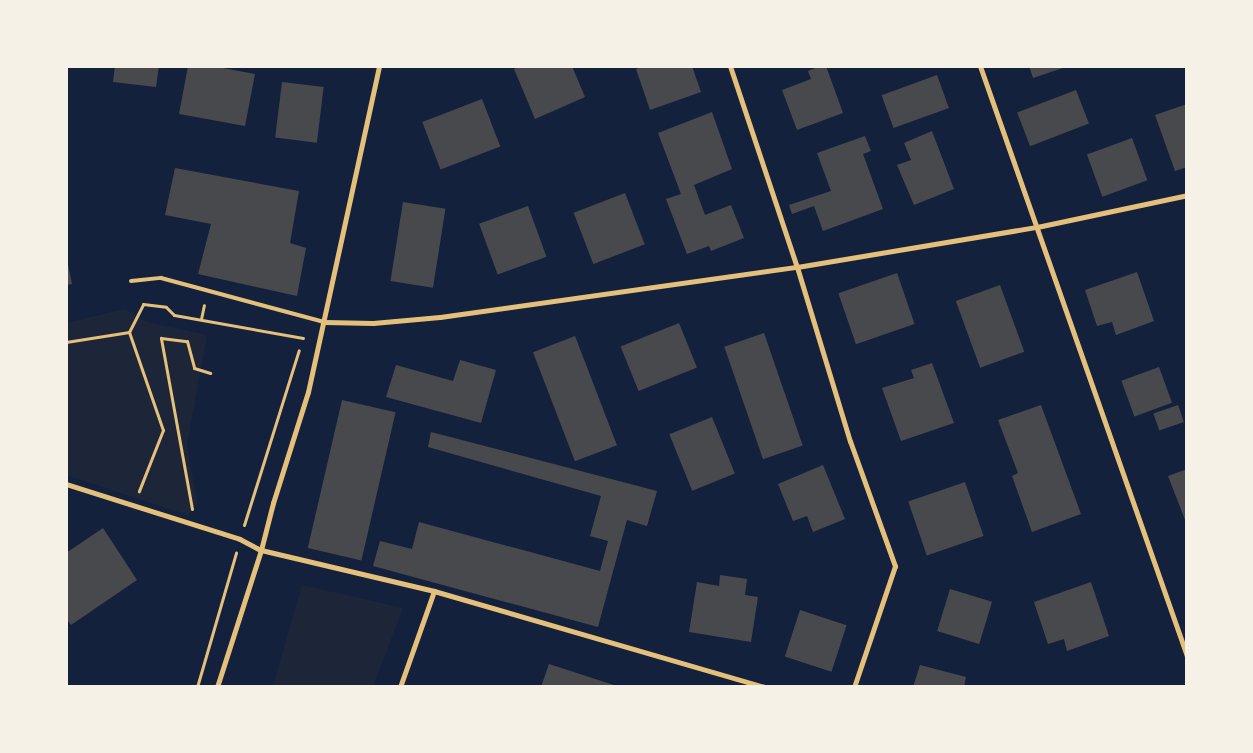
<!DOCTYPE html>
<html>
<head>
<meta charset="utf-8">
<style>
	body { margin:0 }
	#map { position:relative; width:1253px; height:753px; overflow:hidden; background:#14213d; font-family:Helvetica,sans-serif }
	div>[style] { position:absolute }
	.green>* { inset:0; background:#1d2539 }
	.building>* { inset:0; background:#48494c; transform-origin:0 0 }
	.path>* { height:3px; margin:-1.5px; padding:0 1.5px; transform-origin:1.5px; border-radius:1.5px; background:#e5c07b }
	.service>* { height:4px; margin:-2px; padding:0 2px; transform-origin:2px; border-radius:2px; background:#e5c07b }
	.pedestrian>* { height:4.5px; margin:-2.25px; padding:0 2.25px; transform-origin:2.25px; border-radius:2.25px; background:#e5c07b }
	.minor>* { height:5px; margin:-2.5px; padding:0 2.5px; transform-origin:2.5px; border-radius:2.5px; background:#e5c07b }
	span { translate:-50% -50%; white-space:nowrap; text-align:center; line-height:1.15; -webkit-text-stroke:4px #f6f1e7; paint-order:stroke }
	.frame { position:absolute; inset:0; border:68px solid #f6f1e7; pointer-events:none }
</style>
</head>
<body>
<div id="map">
	<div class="green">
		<div style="clip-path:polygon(125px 309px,147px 322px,207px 335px,187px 445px,197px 503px,188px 515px,66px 475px,66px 323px)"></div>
		<div style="clip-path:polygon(302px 585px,403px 608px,373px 687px,273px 687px)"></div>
	</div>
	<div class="building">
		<div style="clip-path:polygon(115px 66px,159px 66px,156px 87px,113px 82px)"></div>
		<div style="clip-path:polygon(188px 66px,212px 66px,255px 74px,245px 126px,179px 114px)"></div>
		<div style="clip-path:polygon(520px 66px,572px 66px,585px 97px,535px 119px,514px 69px)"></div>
		<div style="clip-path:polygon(644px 66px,692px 66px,701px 92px,650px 110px,636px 69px)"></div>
		<div style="clip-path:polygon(820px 66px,826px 66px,843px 113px,797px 130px,782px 90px,811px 79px,808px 71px)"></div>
		<div style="clip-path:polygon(1029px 66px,1066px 66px,1066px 67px,1033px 78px)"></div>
		<div style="left:937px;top:75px;width:35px;height:59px;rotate:70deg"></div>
		<div style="left:282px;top:82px;width:42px;height:56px;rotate:7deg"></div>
		<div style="left:1076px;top:90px;width:36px;height:63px;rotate:69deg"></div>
		<div style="left:482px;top:99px;width:51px;height:64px;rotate:69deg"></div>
		<div style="clip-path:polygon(1187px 104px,1187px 167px,1175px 171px,1155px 115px)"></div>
		<div style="clip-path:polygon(712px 112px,732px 169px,694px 185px,705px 215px,731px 205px,744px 238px,711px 251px,709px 246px,687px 254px,666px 199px,681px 194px,658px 133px)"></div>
		<div style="clip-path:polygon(932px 131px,954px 189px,914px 205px,897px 165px,911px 160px,904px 143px)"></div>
		<div style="clip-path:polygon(865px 136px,871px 151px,863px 154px,883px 209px,823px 231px,814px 206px,792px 214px,789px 205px,831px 191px,817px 153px)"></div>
		<div style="left:1132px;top:138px;width:45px;height:48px;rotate:70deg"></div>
		<div style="clip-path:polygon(175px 168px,299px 191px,290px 243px,306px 248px,297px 296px,198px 274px,211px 224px,165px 215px)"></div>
		<div style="left:625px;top:193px;width:55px;height:55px;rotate:69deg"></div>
		<div style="left:403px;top:202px;width:43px;height:80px;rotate:9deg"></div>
		<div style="left:528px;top:206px;width:54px;height:52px;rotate:70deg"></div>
		<div style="clip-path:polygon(66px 255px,72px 284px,66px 285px)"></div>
		<div style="clip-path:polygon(1137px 272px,1154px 321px,1116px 335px,1112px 322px,1097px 326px,1085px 290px)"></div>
		<div style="left:897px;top:273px;width:54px;height:62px;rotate:71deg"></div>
		<div style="left:1000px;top:285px;width:71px;height:47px;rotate:70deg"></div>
		<div style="left:679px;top:323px;width:48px;height:63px;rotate:68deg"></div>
		<div style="left:764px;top:333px;width:119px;height:42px;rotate:71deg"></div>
		<div style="left:575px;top:336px;width:117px;height:45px;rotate:69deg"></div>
		<div style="clip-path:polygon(460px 360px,496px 370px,481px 423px,386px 397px,396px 365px,453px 381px)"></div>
		<div style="clip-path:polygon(932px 363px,954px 423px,901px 441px,882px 388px,914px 378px,911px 370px)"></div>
		<div style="left:1159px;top:367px;width:38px;height:40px;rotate:70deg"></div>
		<div style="left:342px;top:400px;width:55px;height:152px;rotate:13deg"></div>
		<div style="clip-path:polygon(1041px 405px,1081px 514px,1032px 532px,1012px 476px,1018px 473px,998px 420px)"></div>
		<div style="left:1178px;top:405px;width:18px;height:26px;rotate:71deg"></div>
		<div style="left:712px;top:417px;width:61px;height:46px;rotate:68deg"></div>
		<div style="clip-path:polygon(431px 432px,657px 491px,647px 526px,627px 520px,598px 627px,373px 566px,380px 541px,412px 549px,419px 522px,600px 571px,608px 541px,590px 536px,601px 496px,428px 447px)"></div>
		<div style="clip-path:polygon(823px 465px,845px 519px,813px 532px,807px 516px,793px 521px,778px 484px)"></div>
		<div style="clip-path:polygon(1187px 469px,1187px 525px,1168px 476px)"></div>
		<div style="left:965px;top:482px;width:57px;height:60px;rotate:71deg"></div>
		<div style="clip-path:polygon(103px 528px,137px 580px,71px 625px,66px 618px,66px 553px)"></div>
		<div style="clip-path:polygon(720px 575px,747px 579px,745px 595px,758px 597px,751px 642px,689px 632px,697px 582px,719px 586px)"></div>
		<div style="clip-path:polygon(1091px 582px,1109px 636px,1067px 651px,1064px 639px,1048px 644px,1034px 602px)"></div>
		<div style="left:950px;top:589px;width:44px;height:44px;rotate:17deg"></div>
		<div style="left:800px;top:610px;width:49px;height:49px;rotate:18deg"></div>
		<div style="clip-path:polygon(549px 664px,617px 686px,617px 687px,541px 687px)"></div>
		<div style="clip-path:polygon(920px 665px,966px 677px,964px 687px,913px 687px)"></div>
	</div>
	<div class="path">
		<div style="left:201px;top:319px;width:14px;rotate:-78deg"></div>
		<div style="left:129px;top:332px;width:31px;rotate:-63deg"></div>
		<div style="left:143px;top:304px;width:23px;rotate:7deg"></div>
		<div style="left:166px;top:307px;width:11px;rotate:45deg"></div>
		<div style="left:174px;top:315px;width:131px;rotate:10.1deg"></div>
		<div style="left:66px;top:342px;width:64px;rotate:-9deg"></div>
		<div style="left:129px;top:332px;width:104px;rotate:70.9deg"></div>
		<div style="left:163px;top:430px;width:66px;rotate:111.5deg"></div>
		<div style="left:192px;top:509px;width:174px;rotate:-100.3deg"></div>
		<div style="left:161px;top:338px;width:26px;rotate:7deg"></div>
		<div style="left:187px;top:341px;width:28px;rotate:75deg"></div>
		<div style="left:194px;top:368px;width:17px;rotate:17deg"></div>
		<div style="left:244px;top:525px;width:183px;rotate:-72.6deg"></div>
		<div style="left:197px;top:687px;width:140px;rotate:-73.8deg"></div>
	</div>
	<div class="service">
		<div style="left:131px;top:281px;width:30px;rotate:-6deg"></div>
		<div style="left:161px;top:278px;width:169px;rotate:15.1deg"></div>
	</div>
	<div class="pedestrian">
		<div style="left:66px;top:484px;width:182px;rotate:17.5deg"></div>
		<div style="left:240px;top:539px;width:24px;rotate:28deg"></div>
	</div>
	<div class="minor">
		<div style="left:730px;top:66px;width:212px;rotate:71.6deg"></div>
		<div style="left:797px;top:267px;width:182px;rotate:73.1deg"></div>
		<div style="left:850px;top:441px;width:133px;rotate:70.2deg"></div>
		<div style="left:895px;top:566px;width:128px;rotate:108.7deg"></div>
		<div style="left:980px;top:66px;width:625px;rotate:70.67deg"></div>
		<div style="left:324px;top:322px;width:49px;rotate:1.2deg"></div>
		<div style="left:373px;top:323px;width:67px;rotate:-5.1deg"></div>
		<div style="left:440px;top:317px;width:360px;rotate:-8deg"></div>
		<div style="left:797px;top:267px;width:243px;rotate:-9.5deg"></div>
		<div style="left:1037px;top:227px;width:153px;rotate:-12deg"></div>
		<div style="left:261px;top:550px;width:178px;rotate:13.3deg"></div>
		<div style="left:434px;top:591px;width:344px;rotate:16.2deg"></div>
		<div style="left:217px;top:687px;width:144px;rotate:-72.2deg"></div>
		<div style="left:261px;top:550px;width:49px;rotate:-75.7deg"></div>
		<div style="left:273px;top:503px;width:116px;rotate:-72.5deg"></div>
		<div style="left:308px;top:392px;width:334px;rotate:-77.7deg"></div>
		<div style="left:400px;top:687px;width:102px;rotate:-70.5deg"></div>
	</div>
	<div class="frame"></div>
</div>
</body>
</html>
